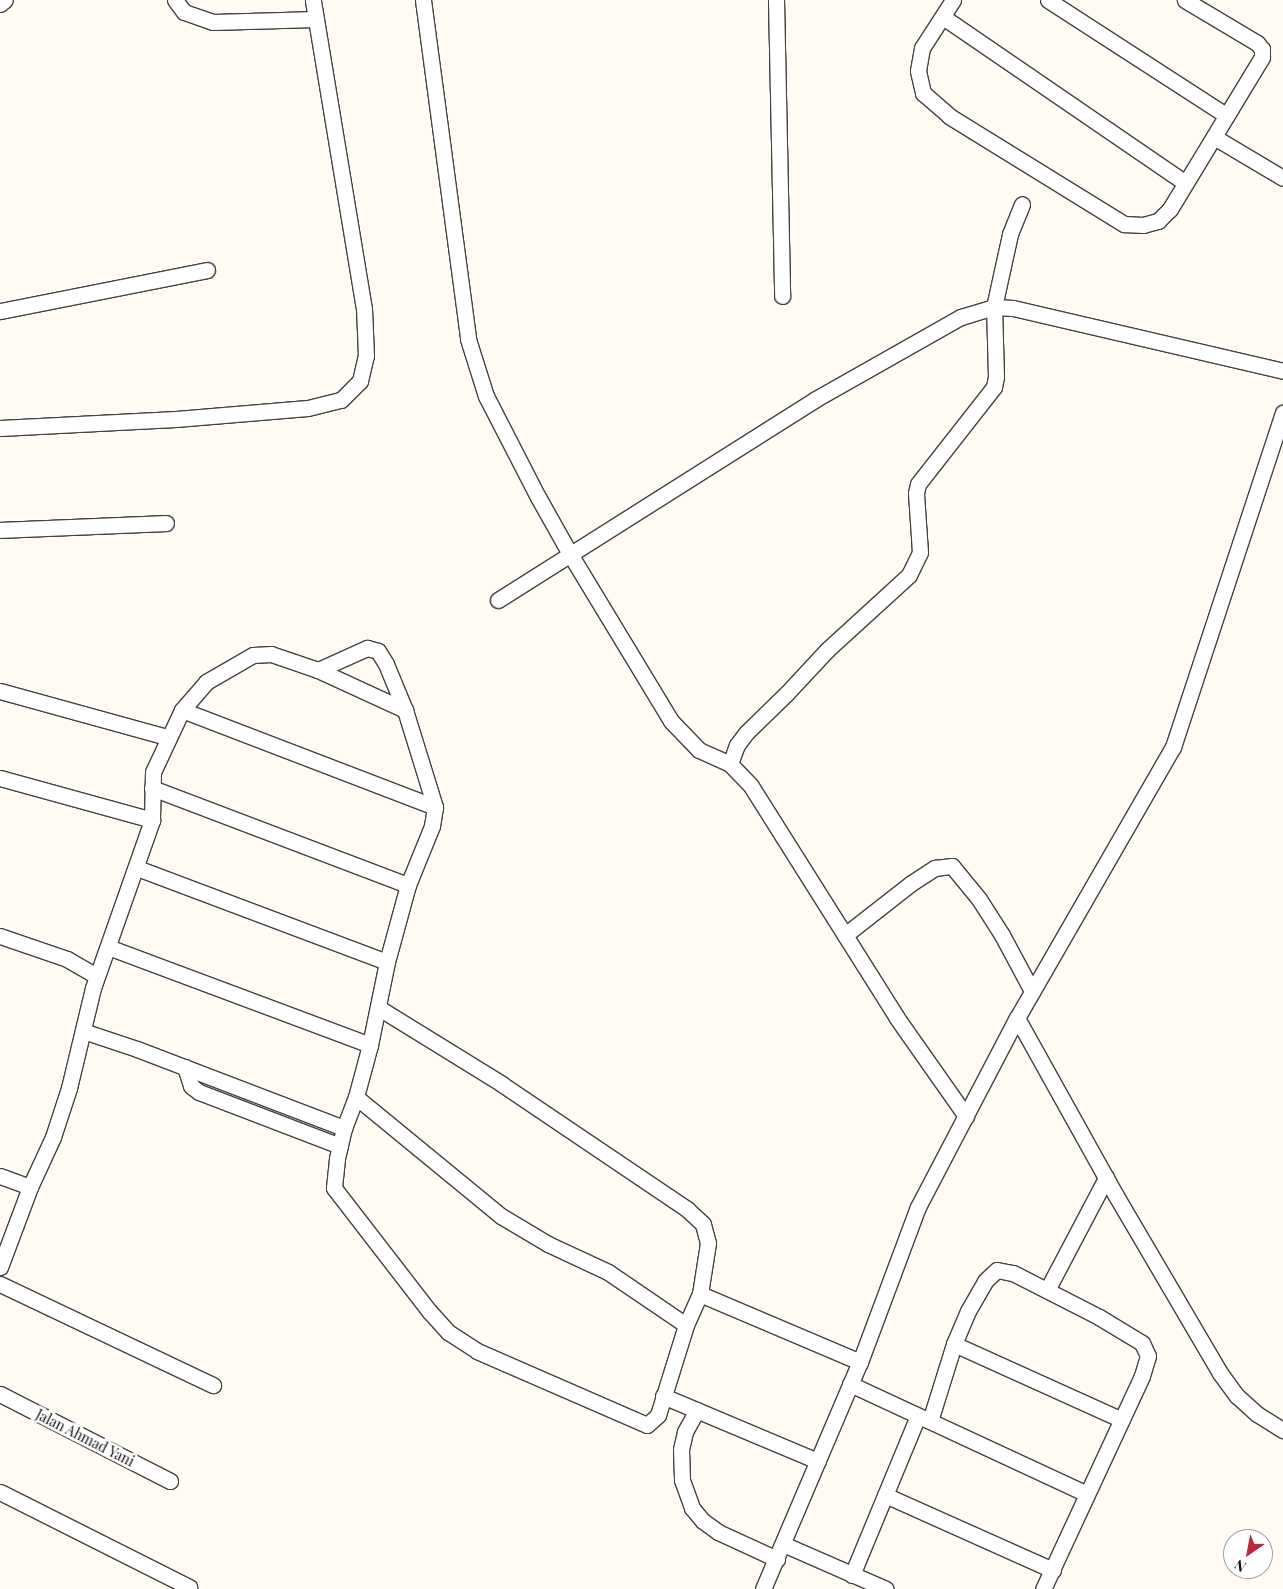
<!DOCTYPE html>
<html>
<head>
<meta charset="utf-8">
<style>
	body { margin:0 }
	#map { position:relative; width:1283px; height:1589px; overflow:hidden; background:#fffbf2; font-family:"Playfair Display",serif }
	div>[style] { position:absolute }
	.roads { filter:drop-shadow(1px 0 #424242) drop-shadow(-1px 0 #424242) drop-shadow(0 1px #424242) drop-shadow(0 -1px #424242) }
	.street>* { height:15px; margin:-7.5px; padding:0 7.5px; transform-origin:7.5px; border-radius:7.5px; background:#fff }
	span { translate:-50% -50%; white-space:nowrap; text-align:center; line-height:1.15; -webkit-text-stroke:5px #fff; paint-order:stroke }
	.street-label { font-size:14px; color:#0f0f0f }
	.north { position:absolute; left:1223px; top:1529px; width:50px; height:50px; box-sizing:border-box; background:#fff; border:1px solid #9f9f9f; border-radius:50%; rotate:213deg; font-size:14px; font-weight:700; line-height:20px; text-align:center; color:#0f0f0f }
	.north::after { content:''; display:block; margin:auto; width:18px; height:22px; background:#bf283c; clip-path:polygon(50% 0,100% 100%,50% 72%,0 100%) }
</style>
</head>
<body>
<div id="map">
	<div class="roads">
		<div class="street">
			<div style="left:175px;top:0;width:15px;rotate:53deg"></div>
			<div style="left:184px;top:12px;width:31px;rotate:19deg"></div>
			<div style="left:213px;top:22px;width:103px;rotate:-1.7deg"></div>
			<div style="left:423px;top:0;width:342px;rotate:82.4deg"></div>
			<div style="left:468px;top:339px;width:60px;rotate:72.5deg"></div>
			<div style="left:486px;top:396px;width:114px;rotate:62.8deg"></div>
			<div style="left:538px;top:497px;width:65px;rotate:60.7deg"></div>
			<div style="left:570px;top:554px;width:195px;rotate:58.8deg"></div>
			<div style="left:671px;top:721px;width:40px;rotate:46deg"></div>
			<div style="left:699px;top:750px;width:34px;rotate:24deg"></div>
			<div style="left:730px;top:764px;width:30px;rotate:46deg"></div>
			<div style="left:751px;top:786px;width:274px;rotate:57.8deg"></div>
			<div style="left:897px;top:1018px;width:120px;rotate:54.9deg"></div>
			<div style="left:776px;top:0;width:296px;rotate:88.8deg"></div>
			<div style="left:953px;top:0;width:57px;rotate:122.9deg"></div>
			<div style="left:922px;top:48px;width:23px;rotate:100deg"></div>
			<div style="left:918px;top:71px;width:23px;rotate:77deg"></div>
			<div style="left:923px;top:93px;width:35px;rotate:41deg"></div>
			<div style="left:949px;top:116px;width:206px;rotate:31.7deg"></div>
			<div style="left:1124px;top:224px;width:19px;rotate:3deg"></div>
			<div style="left:1143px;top:225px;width:16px;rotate:-15deg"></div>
			<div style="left:1158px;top:221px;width:17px;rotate:-45deg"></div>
			<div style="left:1170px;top:209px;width:178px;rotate:-58.8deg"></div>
			<div style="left:1262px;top:57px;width:8px;rotate:-90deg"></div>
			<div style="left:1262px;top:49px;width:8px;rotate:-130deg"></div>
			<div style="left:1257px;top:43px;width:84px;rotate:-149.2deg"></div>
			<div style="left:1048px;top:0;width:213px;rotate:32.9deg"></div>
			<div style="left:0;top:4px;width:6px;rotate:-39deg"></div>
			<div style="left:943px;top:17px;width:293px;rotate:34.4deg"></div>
			<div style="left:1214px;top:137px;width:80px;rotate:30.7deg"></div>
			<div style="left:0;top:311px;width:211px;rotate:-11.2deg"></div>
			<div style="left:0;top:428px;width:176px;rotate:-2.9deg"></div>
			<div style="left:176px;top:419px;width:132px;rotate:-4.8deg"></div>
			<div style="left:308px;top:408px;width:34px;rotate:-14deg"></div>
			<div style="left:341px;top:400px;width:27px;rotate:-45deg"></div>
			<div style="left:360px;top:381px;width:26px;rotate:-77deg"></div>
			<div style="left:366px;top:356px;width:47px;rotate:-92.4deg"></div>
			<div style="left:364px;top:309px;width:313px;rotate:-99.4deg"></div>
			<div style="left:0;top:530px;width:166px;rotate:-2.4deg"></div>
			<div style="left:498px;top:600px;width:374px;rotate:-32.3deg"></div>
			<div style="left:814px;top:400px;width:169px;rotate:-29.5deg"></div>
			<div style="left:961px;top:317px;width:34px;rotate:-17deg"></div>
			<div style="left:994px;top:307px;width:19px;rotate:3deg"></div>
			<div style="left:1013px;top:308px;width:277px;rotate:13.1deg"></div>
			<div style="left:318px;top:670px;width:96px;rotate:24.7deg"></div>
			<div style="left:0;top:691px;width:173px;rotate:15.4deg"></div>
			<div style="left:182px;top:710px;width:271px;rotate:21deg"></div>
			<div style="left:730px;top:764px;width:20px;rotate:-70deg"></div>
			<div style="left:737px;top:745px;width:15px;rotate:-53deg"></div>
			<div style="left:746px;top:733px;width:57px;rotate:-44.3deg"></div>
			<div style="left:787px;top:693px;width:59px;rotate:-47.1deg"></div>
			<div style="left:827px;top:650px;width:111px;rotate:-42.4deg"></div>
			<div style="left:909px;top:575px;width:25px;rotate:-64deg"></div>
			<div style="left:920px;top:552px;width:59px;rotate:-93.9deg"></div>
			<div style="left:916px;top:493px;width:9px;rotate:-77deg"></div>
			<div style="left:918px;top:484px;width:123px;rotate:-51.9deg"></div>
			<div style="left:994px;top:387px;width:10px;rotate:-79deg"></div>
			<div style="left:996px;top:377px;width:70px;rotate:-91.6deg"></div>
			<div style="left:994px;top:307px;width:75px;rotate:-77.6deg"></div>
			<div style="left:1010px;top:234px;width:32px;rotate:-68deg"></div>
			<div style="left:0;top:778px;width:158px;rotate:15.4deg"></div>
			<div style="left:152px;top:788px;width:274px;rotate:20.8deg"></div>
			<div style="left:137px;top:868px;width:267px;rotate:20.6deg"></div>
			<div style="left:845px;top:935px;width:83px;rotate:-38.1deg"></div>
			<div style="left:910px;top:884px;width:30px;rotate:-33deg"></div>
			<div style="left:935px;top:868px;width:17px;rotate:-7deg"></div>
			<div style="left:952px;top:866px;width:43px;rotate:50.7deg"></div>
			<div style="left:979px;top:899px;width:43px;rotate:57.4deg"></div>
			<div style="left:1002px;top:935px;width:64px;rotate:61.8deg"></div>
			<div style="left:0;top:936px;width:71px;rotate:18.9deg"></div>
			<div style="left:67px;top:959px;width:34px;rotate:30deg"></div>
			<div style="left:108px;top:947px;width:280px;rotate:20.5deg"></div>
			<div style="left:1017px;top:1018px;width:201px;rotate:60.9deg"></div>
			<div style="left:1115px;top:1194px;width:208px;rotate:59.6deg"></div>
			<div style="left:1220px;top:1373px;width:29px;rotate:54deg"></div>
			<div style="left:1237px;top:1396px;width:27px;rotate:42deg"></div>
			<div style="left:1257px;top:1414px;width:31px;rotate:32deg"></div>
			<div style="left:83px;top:1031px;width:57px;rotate:18.4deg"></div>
			<div style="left:137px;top:1049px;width:222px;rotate:20.9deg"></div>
			<div style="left:185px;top:1067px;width:20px;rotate:72deg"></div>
			<div style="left:191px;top:1086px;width:10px;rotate:37deg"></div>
			<div style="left:199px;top:1092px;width:151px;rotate:21deg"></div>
			<div style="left:356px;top:1097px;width:188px;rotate:39.4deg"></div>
			<div style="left:501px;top:1216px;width:55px;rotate:30.8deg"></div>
			<div style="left:548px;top:1244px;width:66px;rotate:25deg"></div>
			<div style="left:608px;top:1272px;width:94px;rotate:34.2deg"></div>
			<div style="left:0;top:1176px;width:32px;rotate:20deg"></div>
			<div style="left:0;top:1267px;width:85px;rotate:-69.4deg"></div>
			<div style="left:30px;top:1187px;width:55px;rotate:-65.3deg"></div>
			<div style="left:53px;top:1137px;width:52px;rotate:-71.9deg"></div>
			<div style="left:69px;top:1088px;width:103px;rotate:-76.5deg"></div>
			<div style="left:93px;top:988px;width:178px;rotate:-70.6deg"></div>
			<div style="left:152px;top:820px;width:48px;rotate:-88.8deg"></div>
			<div style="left:153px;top:772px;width:68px;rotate:-64.9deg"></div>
			<div style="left:182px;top:710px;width:37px;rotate:-49deg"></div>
			<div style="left:206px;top:682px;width:54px;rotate:-29.9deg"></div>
			<div style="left:253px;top:655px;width:18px;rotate:-3deg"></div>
			<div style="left:271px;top:654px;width:50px;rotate:18.8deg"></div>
			<div style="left:318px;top:670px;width:54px;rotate:-24.2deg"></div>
			<div style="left:367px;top:648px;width:11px;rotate:15deg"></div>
			<div style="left:378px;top:651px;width:15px;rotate:58deg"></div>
			<div style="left:386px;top:664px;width:50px;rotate:67.6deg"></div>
			<div style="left:405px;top:710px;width:102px;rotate:72.8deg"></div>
			<div style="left:435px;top:807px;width:19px;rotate:99deg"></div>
			<div style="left:432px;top:826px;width:64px;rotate:112.1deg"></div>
			<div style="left:408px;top:885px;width:80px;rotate:105.3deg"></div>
			<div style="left:387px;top:962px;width:85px;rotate:101.6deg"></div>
			<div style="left:370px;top:1045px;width:54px;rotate:105.1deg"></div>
			<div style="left:356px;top:1097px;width:33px;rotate:111deg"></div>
			<div style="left:344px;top:1128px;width:32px;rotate:103deg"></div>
			<div style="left:337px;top:1159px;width:29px;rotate:96deg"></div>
			<div style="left:334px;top:1188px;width:157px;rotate:52.3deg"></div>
			<div style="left:430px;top:1312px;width:27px;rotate:48deg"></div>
			<div style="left:448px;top:1332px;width:35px;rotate:33deg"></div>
			<div style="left:477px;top:1351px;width:185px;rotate:23.5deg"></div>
			<div style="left:647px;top:1425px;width:15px;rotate:-42deg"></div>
			<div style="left:658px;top:1415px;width:94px;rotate:-72.7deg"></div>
			<div style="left:686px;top:1325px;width:34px;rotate:-66deg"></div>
			<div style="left:700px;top:1294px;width:52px;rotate:-81.1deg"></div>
			<div style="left:708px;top:1243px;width:20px;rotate:-105deg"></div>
			<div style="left:703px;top:1224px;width:22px;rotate:-137deg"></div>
			<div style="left:687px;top:1209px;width:223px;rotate:-146deg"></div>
			<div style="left:502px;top:1084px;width:145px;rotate:-148.3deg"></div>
			<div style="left:0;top:1284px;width:236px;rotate:25.4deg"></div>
			<div style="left:1047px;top:1290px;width:127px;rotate:-62.2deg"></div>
			<div style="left:700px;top:1294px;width:174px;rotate:23deg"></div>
			<div style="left:954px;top:1344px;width:184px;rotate:24.3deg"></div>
			<div style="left:850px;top:1384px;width:261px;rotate:24.9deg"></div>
			<div style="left:0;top:1394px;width:191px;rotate:27.1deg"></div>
			<div style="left:663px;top:1396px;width:168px;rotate:22.8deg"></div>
			<div style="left:697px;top:1410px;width:25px;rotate:119deg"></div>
			<div style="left:685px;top:1432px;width:18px;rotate:103deg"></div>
			<div style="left:681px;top:1450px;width:30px;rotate:88deg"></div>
			<div style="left:682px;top:1480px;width:30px;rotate:70deg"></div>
			<div style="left:692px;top:1508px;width:17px;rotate:50deg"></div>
			<div style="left:703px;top:1521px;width:19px;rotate:36deg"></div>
			<div style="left:718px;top:1532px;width:65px;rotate:24.6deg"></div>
			<div style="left:930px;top:1421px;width:81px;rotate:-72.7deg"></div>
			<div style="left:954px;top:1344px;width:36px;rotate:-67deg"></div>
			<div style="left:968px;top:1311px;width:34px;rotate:-60deg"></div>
			<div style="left:985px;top:1281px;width:16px;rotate:-43deg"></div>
			<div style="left:997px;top:1270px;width:16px;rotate:11deg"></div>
			<div style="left:1013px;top:1273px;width:97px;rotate:27.1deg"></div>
			<div style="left:1099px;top:1317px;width:50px;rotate:31.2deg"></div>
			<div style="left:1142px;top:1343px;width:14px;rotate:65deg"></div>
			<div style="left:1148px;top:1356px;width:21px;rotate:107deg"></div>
			<div style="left:1142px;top:1376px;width:235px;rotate:114.9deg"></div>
			<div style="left:0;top:1492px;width:212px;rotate:26.7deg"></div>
			<div style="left:885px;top:1495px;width:184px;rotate:24.1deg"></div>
			<div style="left:783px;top:1544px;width:112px;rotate:23.6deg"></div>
			<div style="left:852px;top:1575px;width:172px;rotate:-67.5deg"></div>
			<div style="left:763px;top:1589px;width:247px;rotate:-66.9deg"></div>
			<div style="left:860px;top:1362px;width:165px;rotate:-69.5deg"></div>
			<div style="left:918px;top:1207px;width:213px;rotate:-62.4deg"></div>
			<div style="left:1017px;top:1018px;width:313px;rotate:-60.1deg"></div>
			<div style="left:1173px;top:747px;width:352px;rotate:-71.8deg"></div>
		</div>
	</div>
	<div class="street-label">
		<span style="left:85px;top:1438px;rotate:27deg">Jalan Ahmad Yani</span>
	</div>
	<div class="north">N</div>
</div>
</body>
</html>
